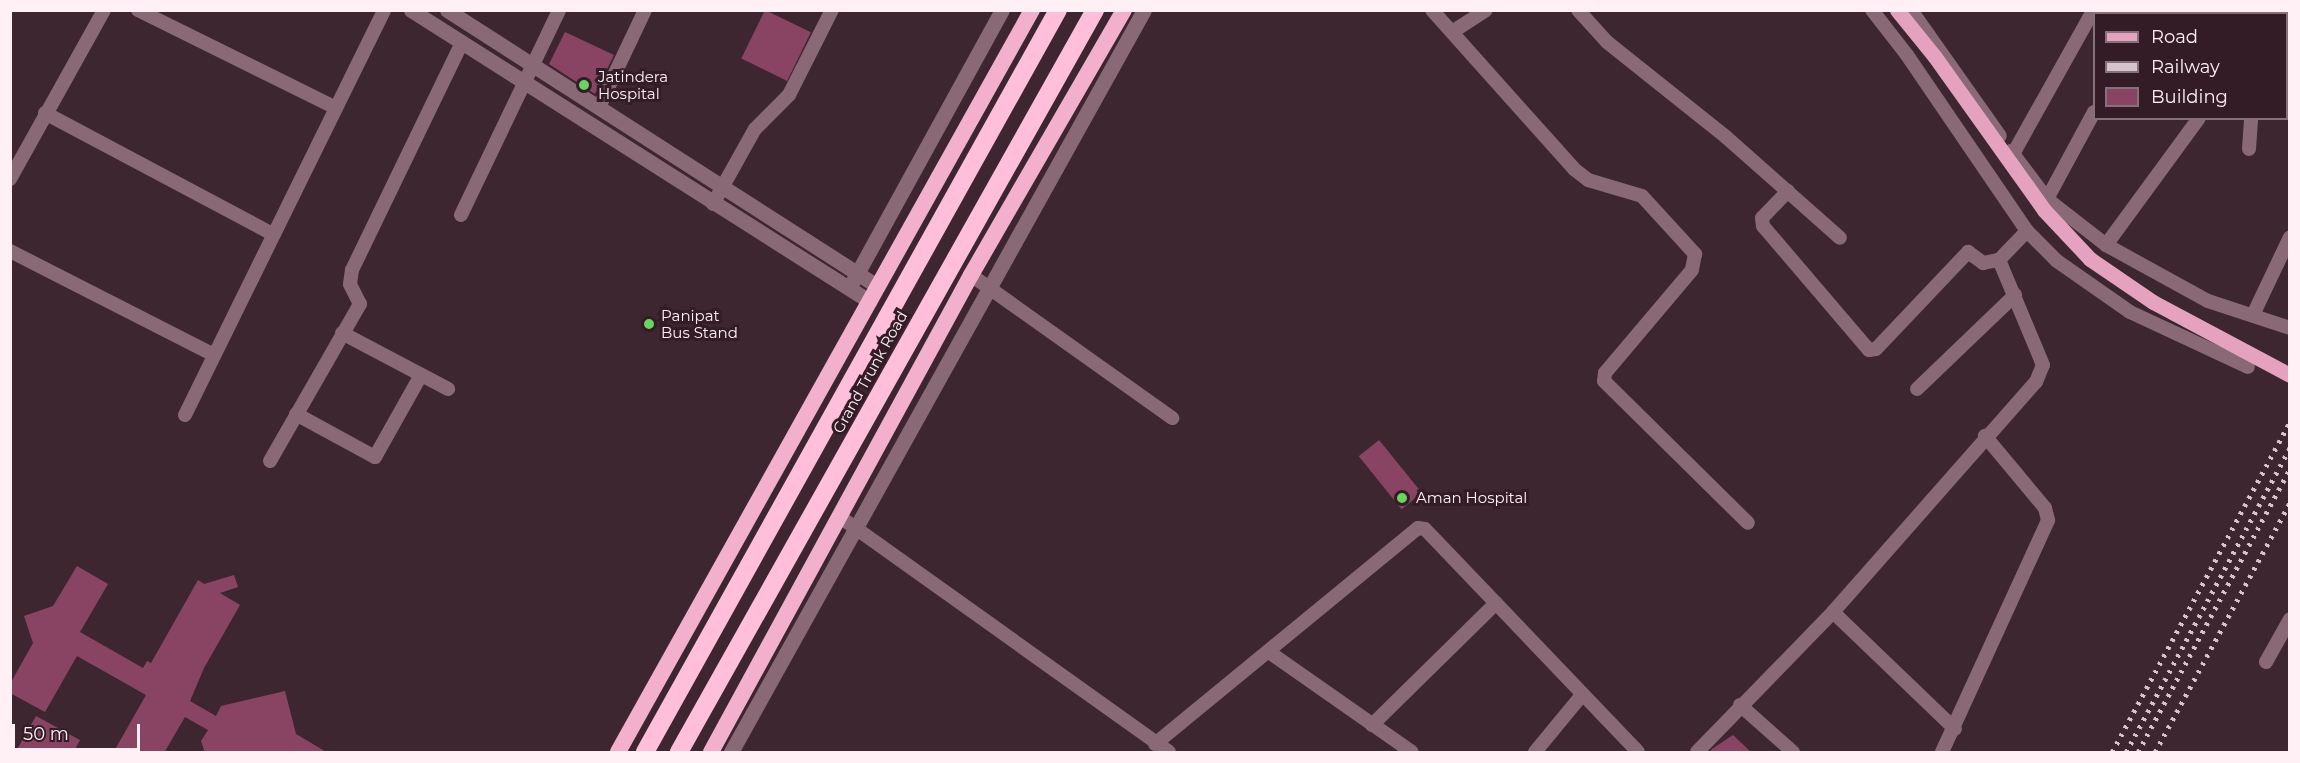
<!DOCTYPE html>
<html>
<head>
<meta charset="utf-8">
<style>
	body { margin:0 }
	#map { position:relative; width:2300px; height:763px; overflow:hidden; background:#3e2630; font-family:Montserrat,sans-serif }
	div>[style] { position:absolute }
	.building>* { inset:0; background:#894464; transform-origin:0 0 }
	.minor>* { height:14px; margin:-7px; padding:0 7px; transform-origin:7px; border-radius:7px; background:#8a6976 }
	.tertiary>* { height:15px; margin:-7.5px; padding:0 7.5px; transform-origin:7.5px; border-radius:7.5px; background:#8a6976 }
	.primary>* { height:15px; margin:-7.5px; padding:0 7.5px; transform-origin:7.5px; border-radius:7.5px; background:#e5a2be }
	.trunk>* { height:16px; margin:-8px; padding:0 8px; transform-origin:8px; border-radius:8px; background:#f2b0cc }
	.motorway>* { height:18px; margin:-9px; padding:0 9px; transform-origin:9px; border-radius:9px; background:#ffbed9 }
	.rail>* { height:4.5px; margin-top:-2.25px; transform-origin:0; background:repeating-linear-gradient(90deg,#d5c5cb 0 3px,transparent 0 9px) }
	.dots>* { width:16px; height:16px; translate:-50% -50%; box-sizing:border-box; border:3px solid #331c26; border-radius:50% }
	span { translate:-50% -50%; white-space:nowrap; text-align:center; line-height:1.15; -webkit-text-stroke:6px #331c26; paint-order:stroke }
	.poi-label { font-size:15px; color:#fef0f5 }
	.left { translate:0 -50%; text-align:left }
	.street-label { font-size:15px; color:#fef0f5 }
	.frame { position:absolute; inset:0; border:12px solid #fef0f5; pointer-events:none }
	.legend { position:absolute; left:2093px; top:12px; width:195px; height:108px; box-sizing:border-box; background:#331c26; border:2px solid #847179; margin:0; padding:8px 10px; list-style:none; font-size:18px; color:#fef0f5 }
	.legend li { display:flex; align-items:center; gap:12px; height:30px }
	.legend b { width:30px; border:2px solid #847179 }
	.scale { position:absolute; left:12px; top:724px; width:128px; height:27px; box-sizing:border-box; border:3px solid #fef0f5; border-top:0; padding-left:8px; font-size:18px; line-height:21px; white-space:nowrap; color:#fef0f5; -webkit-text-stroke:4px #331c26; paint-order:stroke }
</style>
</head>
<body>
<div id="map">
	<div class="building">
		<div style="left:765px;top:10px;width:51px;height:54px;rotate:26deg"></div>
		<div style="clip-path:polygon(565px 32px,614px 55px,595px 94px,549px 64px)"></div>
		<div style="left:1379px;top:440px;width:68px;height:26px;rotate:51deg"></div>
		<div style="clip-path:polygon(77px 566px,108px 584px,80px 632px,143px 668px,147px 661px,151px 663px,198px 580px,204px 584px,234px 575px,238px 587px,220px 593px,240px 605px,204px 668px,190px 701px,216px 716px,221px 706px,285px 691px,296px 734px,328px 753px,205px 753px,201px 741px,208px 730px,185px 717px,164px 753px,113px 753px,146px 695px,77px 656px,45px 712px,10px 693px,10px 684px,33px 643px,24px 616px,53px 606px)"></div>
		<div style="clip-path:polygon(36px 716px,80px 740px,73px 753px,15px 753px)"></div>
		<div style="clip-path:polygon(1733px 735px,1752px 753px,1709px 753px,1712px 749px)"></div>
	</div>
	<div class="minor">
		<div style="left:138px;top:10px;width:221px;rotate:26.3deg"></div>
		<div style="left:1432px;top:10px;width:213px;rotate:48.2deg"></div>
		<div style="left:1574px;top:169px;width:18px;rotate:38deg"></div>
		<div style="left:1588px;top:180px;width:56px;rotate:16.5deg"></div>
		<div style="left:1642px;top:196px;width:79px;rotate:47.6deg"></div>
		<div style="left:1695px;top:254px;width:16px;rotate:101deg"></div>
		<div style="left:1692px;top:270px;width:135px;rotate:130.2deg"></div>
		<div style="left:1605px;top:373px;width:8px;rotate:97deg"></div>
		<div style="left:1604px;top:381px;width:202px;rotate:44.6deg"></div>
		<div style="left:1578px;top:10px;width:43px;rotate:47.8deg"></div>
		<div style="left:1607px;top:42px;width:152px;rotate:38.6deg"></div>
		<div style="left:1726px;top:137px;width:152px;rotate:41.5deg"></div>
		<div style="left:1911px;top:10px;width:154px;rotate:54.8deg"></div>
		<div style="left:2245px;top:10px;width:4px;rotate:76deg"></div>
		<div style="left:2150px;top:14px;width:4px;rotate:-76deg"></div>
		<div style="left:1452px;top:32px;width:40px;rotate:-32.9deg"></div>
		<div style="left:599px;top:107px;width:107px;rotate:-64.6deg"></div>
		<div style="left:45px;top:113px;width:259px;rotate:28deg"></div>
		<div style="left:2249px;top:149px;width:31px;rotate:-86deg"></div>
		<div style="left:2011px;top:151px;width:60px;rotate:53.1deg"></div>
		<div style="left:2047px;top:199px;width:75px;rotate:37.9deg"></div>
		<div style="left:2106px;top:245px;width:116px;rotate:28.8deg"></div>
		<div style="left:2208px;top:301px;width:86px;rotate:18.2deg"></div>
		<div style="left:2013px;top:154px;width:158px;rotate:-60.8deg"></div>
		<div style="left:10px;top:179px;width:193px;rotate:-60.9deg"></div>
		<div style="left:1788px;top:191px;width:37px;rotate:134deg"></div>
		<div style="left:1762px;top:218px;width:8px;rotate:83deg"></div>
		<div style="left:1763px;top:226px;width:163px;rotate:49.5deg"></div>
		<div style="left:1869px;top:350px;width:7px;rotate:-8deg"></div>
		<div style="left:1876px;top:349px;width:134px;rotate:-46.5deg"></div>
		<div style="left:1968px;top:252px;width:19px;rotate:36deg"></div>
		<div style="left:1983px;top:263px;width:16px;rotate:-11deg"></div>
		<div style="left:2047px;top:199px;width:99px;rotate:-61.6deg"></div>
		<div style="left:713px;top:204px;width:86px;rotate:-60.8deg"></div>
		<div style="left:755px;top:129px;width:48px;rotate:-45deg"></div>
		<div style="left:789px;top:95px;width:95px;rotate:-63.2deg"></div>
		<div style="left:461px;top:215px;width:227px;rotate:-64.4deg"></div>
		<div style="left:2027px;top:231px;width:42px;rotate:45deg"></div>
		<div style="left:2057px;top:261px;width:89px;rotate:34.9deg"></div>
		<div style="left:2130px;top:312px;width:130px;rotate:25deg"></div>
		<div style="left:2106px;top:245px;width:157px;rotate:-53.8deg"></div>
		<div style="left:10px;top:251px;width:229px;rotate:27deg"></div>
		<div style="left:971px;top:275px;width:247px;rotate:35.4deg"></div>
		<div style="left:2253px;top:315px;width:86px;rotate:-64.6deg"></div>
		<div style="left:342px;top:333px;width:120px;rotate:27.8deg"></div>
		<div style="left:1917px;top:389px;width:136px;rotate:-43.8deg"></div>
		<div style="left:296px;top:414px;width:90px;rotate:28.6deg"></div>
		<div style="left:375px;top:457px;width:94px;rotate:-60.7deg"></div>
		<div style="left:185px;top:415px;width:451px;rotate:-63.8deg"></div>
		<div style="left:270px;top:461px;width:181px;rotate:-60.2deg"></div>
		<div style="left:360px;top:304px;width:22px;rotate:-117deg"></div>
		<div style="left:350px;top:284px;width:14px;rotate:-82deg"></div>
		<div style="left:352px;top:270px;width:253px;rotate:-64.2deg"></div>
		<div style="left:840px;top:517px;width:404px;rotate:35.5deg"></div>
		<div style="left:1833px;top:612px;width:169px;rotate:43.8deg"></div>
		<div style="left:1269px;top:652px;width:174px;rotate:35deg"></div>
		<div style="left:2266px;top:662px;width:49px;rotate:-60.8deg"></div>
		<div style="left:1740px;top:705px;width:71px;rotate:41.6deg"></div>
		<div style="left:1372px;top:725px;width:174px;rotate:-44.5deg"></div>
		<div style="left:1155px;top:744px;width:340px;rotate:-39.4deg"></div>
		<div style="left:1418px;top:528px;width:7px;rotate:8deg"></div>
		<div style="left:1425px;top:529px;width:308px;rotate:46.3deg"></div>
		<div style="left:1535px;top:752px;width:74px;rotate:-50.5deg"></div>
		<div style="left:1697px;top:752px;width:195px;rotate:-45.8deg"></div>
		<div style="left:1833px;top:612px;width:307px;rotate:-48.6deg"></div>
		<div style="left:2036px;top:382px;width:18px;rotate:-68deg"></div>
		<div style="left:2043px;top:365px;width:114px;rotate:-112.7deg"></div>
		<div style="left:1999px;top:260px;width:40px;rotate:-46deg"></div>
		<div style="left:2027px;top:231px;width:213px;rotate:-124.3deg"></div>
		<div style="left:1907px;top:55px;width:57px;rotate:-127.9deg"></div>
		<div style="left:1942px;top:752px;width:255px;rotate:-65.4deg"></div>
		<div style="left:2048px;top:520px;width:12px;rotate:-104deg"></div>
		<div style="left:2045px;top:508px;width:94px;rotate:-129.8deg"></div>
	</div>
	<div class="tertiary">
		<div style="left:411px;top:10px;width:543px;rotate:32.43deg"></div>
		<div style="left:447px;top:10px;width:511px;rotate:32.69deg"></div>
		<div style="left:853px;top:281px;width:309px;rotate:-61.2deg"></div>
		<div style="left:731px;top:752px;width:849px;rotate:-60.9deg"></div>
	</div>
	<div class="primary">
		<div style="left:1897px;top:10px;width:60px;rotate:51deg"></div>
		<div style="left:1935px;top:57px;width:188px;rotate:54.5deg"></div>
		<div style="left:2044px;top:210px;width:67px;rotate:46.8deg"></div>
		<div style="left:2090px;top:259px;width:76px;rotate:34.3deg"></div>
		<div style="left:2153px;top:302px;width:155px;rotate:28.1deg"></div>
	</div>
	<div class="trunk">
		<div style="left:618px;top:752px;width:850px;rotate:-60.84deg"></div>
		<div style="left:711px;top:752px;width:543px;rotate:-61.41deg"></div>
		<div style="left:971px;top:275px;width:306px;rotate:-60deg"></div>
	</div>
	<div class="motorway">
		<div style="left:645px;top:752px;width:849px;rotate:-60.9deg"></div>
		<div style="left:679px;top:752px;width:851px;rotate:-60.72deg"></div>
	</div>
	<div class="rail">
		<div style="left:2112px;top:752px;width:376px;rotate:-61.7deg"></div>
		<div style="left:2126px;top:752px;width:346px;rotate:-61.7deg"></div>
		<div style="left:2138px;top:752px;width:321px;rotate:-61.8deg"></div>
		<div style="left:2155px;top:752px;width:284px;rotate:-61.6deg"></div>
	</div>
	<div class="dots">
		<div style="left:584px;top:85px;background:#6bd363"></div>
		<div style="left:649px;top:324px;background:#6bd363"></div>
		<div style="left:1402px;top:498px;background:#6bd363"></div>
	</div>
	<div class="poi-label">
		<span class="left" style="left:598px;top:85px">Jatindera<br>Hospital</span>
		<span class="left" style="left:661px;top:324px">Panipat<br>Bus Stand</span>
		<span class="left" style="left:1416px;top:498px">Aman Hospital</span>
	</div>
	<div class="street-label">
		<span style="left:870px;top:372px;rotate:-61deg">Grand Trunk Road</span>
	</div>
	<div class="frame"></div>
	<ul class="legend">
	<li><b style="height:8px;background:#e5a2be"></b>Road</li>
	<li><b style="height:8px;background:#d5c5cb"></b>Railway</li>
	<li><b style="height:16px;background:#894464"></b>Building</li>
	</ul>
	<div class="scale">50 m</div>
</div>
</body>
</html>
